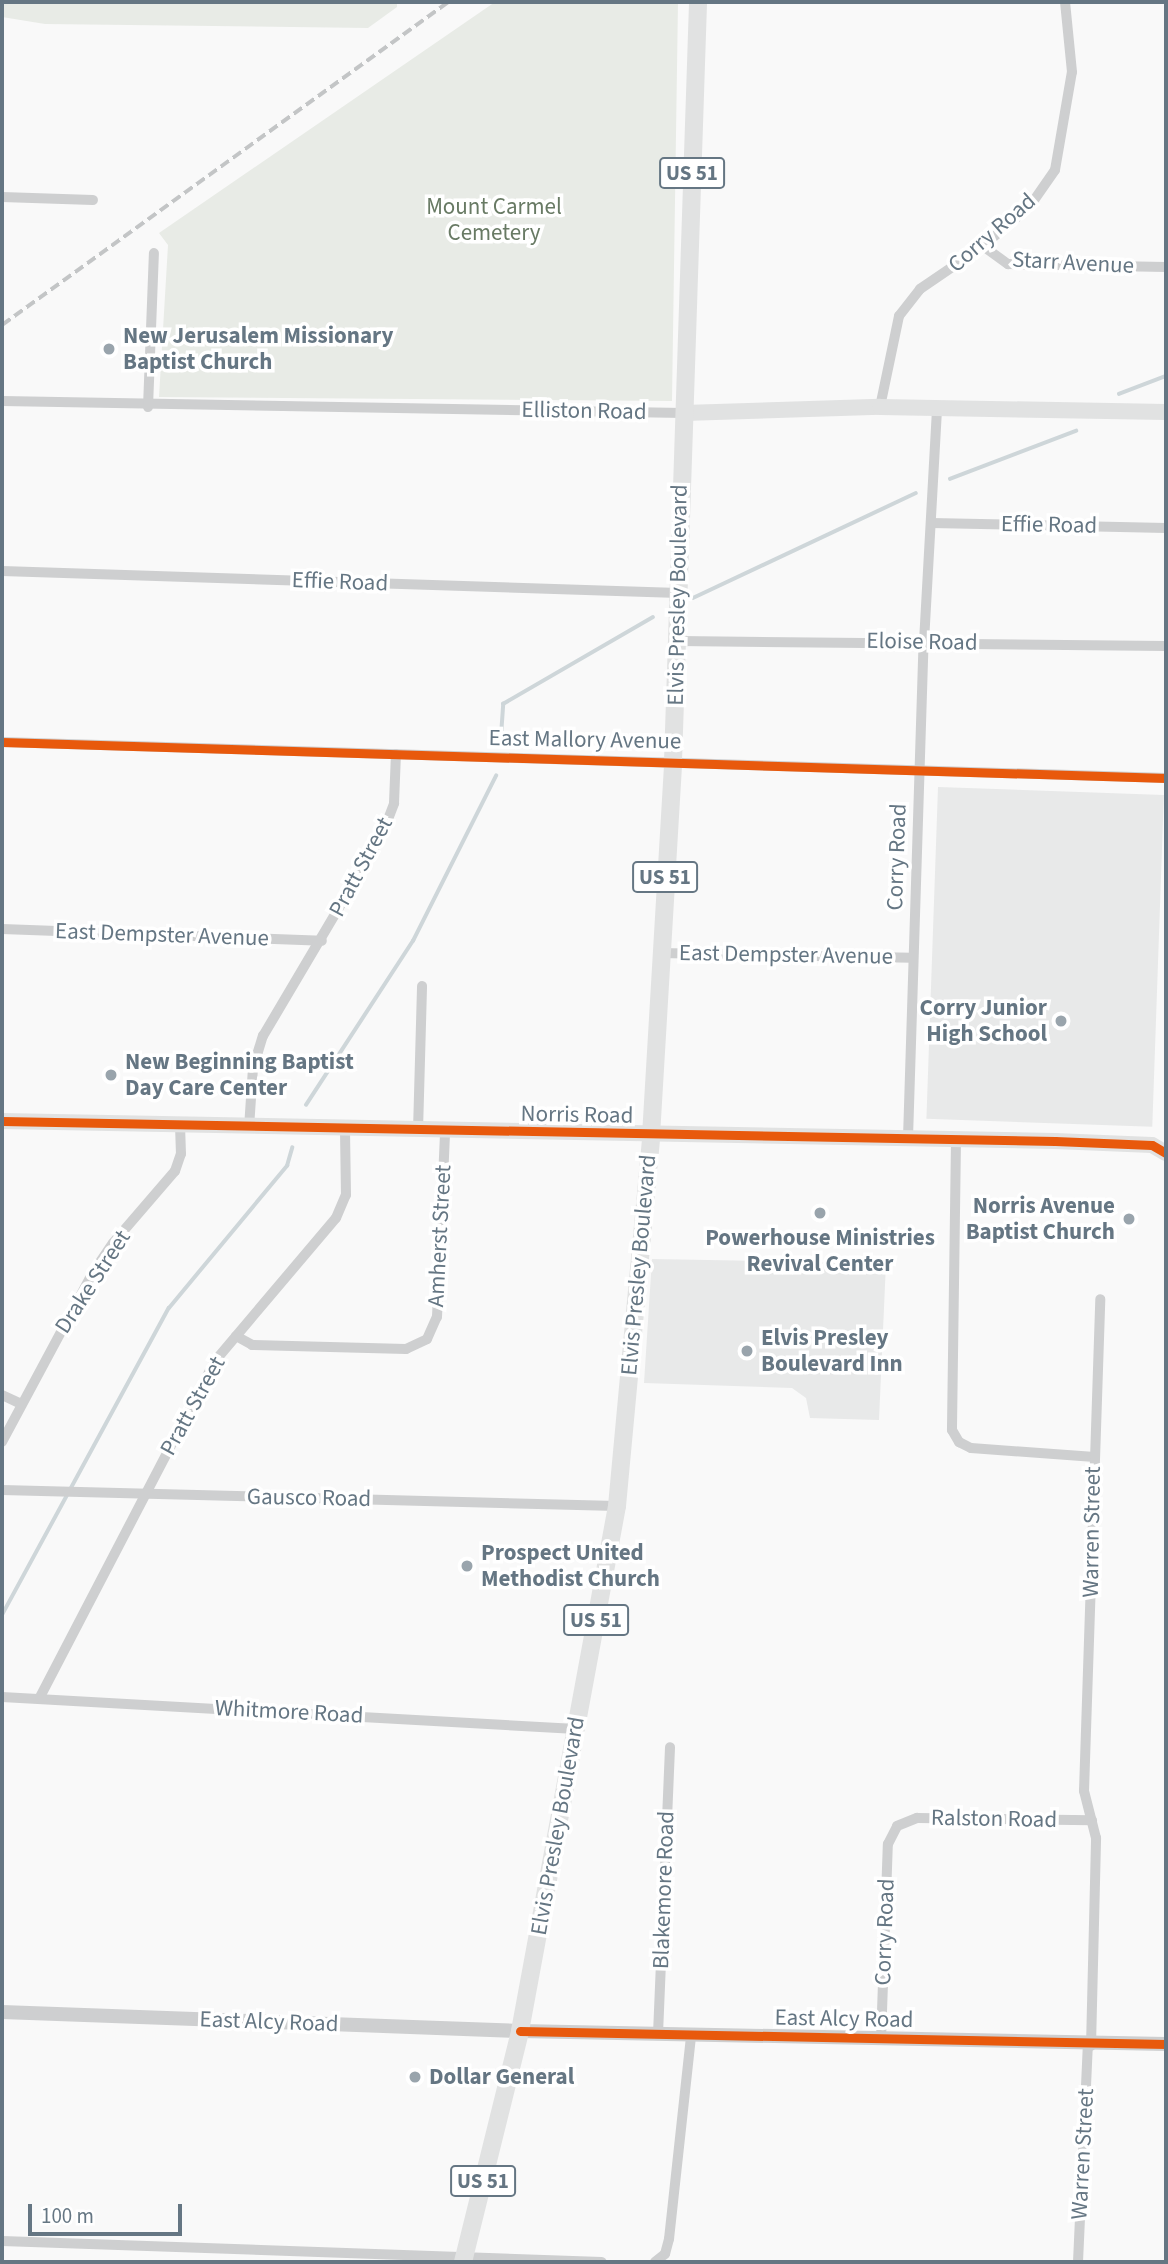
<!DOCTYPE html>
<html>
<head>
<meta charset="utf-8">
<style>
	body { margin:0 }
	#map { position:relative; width:1168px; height:2264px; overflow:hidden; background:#f9f9f9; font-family:"Source Sans 3",sans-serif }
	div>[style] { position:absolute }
	.built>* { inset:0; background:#e8e9e9; transform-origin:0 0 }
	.green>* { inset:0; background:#e8ebe6 }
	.stream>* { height:3.5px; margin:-1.75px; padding:0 1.75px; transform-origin:1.75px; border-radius:1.75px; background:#ced6d9 }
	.minor>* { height:10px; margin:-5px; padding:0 5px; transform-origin:5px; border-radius:5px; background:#cecfd0 }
	.tertiary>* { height:14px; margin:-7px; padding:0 7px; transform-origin:7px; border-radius:7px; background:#cecfd0 }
	.secondary>* { height:16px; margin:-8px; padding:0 8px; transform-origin:8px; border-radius:8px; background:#e1e2e2 }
	.primary>* { height:18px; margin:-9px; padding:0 9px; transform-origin:9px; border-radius:9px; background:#e1e2e2 }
	.rail>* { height:3.5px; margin-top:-1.75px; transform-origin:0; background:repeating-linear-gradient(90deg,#c3c5c6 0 10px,transparent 0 15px) }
	.cycleway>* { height:9px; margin:-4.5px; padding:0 4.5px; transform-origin:4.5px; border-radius:4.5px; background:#e8590c }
	.dots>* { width:19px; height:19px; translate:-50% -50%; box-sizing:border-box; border:4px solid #fff; border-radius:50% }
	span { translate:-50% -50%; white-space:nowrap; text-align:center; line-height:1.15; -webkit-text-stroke:7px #fff; paint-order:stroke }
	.shield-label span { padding:2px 5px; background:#fff; border:2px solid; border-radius:5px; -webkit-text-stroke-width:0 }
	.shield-label { font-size:21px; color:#657683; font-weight:700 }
	.park-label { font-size:23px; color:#687a64 }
	.street-label { font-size:23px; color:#657683 }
	.poi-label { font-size:23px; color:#657683; font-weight:700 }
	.left { translate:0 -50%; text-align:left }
	.right { translate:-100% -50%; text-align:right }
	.frame { position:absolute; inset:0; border:4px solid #657683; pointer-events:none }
	.scale { position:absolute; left:28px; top:2204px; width:154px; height:32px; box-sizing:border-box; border:4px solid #657683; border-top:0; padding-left:9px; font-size:21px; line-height:24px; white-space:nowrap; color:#657683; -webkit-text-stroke:5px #fff; paint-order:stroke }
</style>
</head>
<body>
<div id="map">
	<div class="built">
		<div style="left:938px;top:787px;width:226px;height:332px;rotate:2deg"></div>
		<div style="clip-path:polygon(652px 1259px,886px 1263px,879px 1420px,810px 1418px,806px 1398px,792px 1388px,644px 1383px)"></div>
	</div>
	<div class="green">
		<div style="clip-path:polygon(2px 2px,397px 2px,397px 7px,368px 28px,45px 24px,2px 17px)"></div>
		<div style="clip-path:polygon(495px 2px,678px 2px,672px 401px,159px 397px,168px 245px,159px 233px)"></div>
	</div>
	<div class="stream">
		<div style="left:1119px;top:394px;width:50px;rotate:-21deg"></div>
		<div style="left:950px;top:479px;width:135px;rotate:-20.9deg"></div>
		<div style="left:693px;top:598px;width:246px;rotate:-25.2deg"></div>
		<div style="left:501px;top:736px;width:32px;rotate:-86deg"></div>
		<div style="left:503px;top:704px;width:173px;rotate:-30.1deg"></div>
		<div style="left:306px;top:1105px;width:196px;rotate:-56.9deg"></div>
		<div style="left:413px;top:941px;width:185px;rotate:-63.3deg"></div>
		<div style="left:2px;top:1615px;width:349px;rotate:-61.5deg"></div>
		<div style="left:169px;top:1308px;width:185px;rotate:-50.3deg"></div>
		<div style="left:287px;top:1166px;width:19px;rotate:-74deg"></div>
	</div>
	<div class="minor">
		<div style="left:2px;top:197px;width:91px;rotate:1.9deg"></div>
		<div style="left:983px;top:246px;width:31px;rotate:36deg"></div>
		<div style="left:1008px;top:264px;width:158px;rotate:1.1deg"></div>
		<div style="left:2px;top:401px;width:682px;rotate:1.01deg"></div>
		<div style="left:148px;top:407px;width:154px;rotate:-87.8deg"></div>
		<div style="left:880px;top:407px;width:93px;rotate:-78.2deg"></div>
		<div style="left:899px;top:316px;width:34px;rotate:-52deg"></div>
		<div style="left:920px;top:289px;width:76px;rotate:-34.3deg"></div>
		<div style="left:983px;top:246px;width:62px;rotate:-40.4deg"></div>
		<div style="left:1030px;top:206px;width:44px;rotate:-55.2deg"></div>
		<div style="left:1055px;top:170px;width:99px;rotate:-80.2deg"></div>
		<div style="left:1072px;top:72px;width:70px;rotate:-95.7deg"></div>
		<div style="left:931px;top:523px;width:235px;rotate:1.2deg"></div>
		<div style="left:2px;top:571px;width:677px;rotate:1.86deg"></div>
		<div style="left:678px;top:641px;width:488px;rotate:0.6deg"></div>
		<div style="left:2px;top:742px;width:1165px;rotate:1.77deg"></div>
		<div style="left:2px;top:929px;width:320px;rotate:2.1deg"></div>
		<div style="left:660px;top:953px;width:252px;rotate:1.1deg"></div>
		<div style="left:249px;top:1128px;width:60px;rotate:-86.2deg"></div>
		<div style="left:253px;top:1068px;width:34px;rotate:-73deg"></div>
		<div style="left:263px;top:1036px;width:234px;rotate:-59.4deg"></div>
		<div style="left:382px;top:835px;width:34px;rotate:-69deg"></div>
		<div style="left:394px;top:803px;width:49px;rotate:-87.7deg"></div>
		<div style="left:418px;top:1131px;width:145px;rotate:-88.4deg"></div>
		<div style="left:908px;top:1138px;width:496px;rotate:-88.2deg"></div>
		<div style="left:924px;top:642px;width:233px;rotate:-86.8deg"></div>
		<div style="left:956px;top:1140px;width:290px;rotate:90.8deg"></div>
		<div style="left:952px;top:1430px;width:14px;rotate:60deg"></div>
		<div style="left:959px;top:1442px;width:13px;rotate:27deg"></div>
		<div style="left:971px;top:1448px;width:124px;rotate:4.2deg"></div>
		<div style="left:236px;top:1336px;width:18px;rotate:29deg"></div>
		<div style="left:252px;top:1345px;width:154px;rotate:1.5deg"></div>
		<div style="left:406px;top:1349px;width:23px;rotate:-25deg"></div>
		<div style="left:427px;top:1339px;width:24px;rotate:-66deg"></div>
		<div style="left:437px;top:1317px;width:186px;rotate:-87.5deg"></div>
		<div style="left:2px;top:1395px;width:21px;rotate:25deg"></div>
		<div style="left:2px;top:1442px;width:191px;rotate:-61.8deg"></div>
		<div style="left:92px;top:1274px;width:37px;rotate:-56deg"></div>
		<div style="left:113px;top:1243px;width:95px;rotate:-49.3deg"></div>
		<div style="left:175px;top:1171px;width:18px;rotate:-71deg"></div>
		<div style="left:181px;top:1154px;width:29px;rotate:-92deg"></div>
		<div style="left:2px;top:1490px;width:615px;rotate:1.49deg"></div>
		<div style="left:2px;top:1697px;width:575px;rotate:3.19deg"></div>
		<div style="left:40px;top:1697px;width:379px;rotate:-62.5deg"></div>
		<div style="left:215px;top:1361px;width:187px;rotate:-49.8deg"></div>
		<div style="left:336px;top:1218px;width:25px;rotate:-67deg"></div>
		<div style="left:346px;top:1195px;width:66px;rotate:-90.9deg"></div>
		<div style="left:658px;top:2034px;width:287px;rotate:-87.6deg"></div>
		<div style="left:881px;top:2040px;width:196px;rotate:-88deg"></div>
		<div style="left:888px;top:1844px;width:20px;rotate:-63deg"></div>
		<div style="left:897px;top:1826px;width:22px;rotate:-22deg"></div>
		<div style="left:917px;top:1818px;width:175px;rotate:0.7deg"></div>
		<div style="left:1091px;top:2046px;width:208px;rotate:-88.6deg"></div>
		<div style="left:1096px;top:1838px;width:49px;rotate:-104.3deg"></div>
		<div style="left:1084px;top:1791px;width:492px;rotate:-88.1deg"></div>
		<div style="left:2px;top:2241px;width:600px;rotate:2deg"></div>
		<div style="left:655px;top:2262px;width:13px;rotate:-39deg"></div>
		<div style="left:665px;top:2254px;width:16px;rotate:-75deg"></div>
		<div style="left:669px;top:2239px;width:205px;rotate:-83.8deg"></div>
		<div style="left:1078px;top:2262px;width:217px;rotate:-87.4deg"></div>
	</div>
	<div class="tertiary">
		<div style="left:2px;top:2012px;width:518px;rotate:2.1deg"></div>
		<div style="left:520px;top:2031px;width:646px;rotate:1.15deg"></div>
	</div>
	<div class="secondary">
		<div style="left:684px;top:413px;width:196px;rotate:-1.8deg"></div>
		<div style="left:880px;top:407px;width:286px;rotate:1deg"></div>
		<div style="left:2px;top:1121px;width:1053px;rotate:1.09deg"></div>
		<div style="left:1055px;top:1141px;width:97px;rotate:2.4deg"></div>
		<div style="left:1152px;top:1145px;width:16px;rotate:30deg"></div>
	</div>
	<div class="primary">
		<div style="left:463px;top:2262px;width:238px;rotate:-76.1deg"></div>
		<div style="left:520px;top:2031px;width:534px;rotate:-79.53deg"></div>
		<div style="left:617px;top:1506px;width:372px;rotate:-84.7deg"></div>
		<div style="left:651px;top:1136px;width:376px;rotate:-86.6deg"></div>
		<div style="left:673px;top:761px;width:759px;rotate:-88.11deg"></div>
	</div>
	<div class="rail">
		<div style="left:2px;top:325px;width:551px;rotate:-35.91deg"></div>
	</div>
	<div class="cycleway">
		<div style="left:2px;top:742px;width:1165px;rotate:1.77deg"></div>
		<div style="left:2px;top:1121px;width:1053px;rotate:1.09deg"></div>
		<div style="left:1055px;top:1141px;width:97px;rotate:2.4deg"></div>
		<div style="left:1152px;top:1145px;width:16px;rotate:30deg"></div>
		<div style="left:520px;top:2031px;width:646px;rotate:1.15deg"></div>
	</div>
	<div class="dots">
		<div style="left:109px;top:349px;background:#99a4ac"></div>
		<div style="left:1061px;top:1021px;background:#99a4ac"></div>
		<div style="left:111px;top:1075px;background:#99a4ac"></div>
		<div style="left:820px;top:1213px;background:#99a4ac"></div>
		<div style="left:1129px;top:1219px;background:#99a4ac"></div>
		<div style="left:747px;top:1351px;background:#99a4ac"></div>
		<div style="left:467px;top:1566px;background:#99a4ac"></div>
		<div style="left:415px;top:2077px;background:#99a4ac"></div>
	</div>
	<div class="shield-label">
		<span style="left:692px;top:173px">US 51</span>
		<span style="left:665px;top:877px">US 51</span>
		<span style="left:596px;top:1620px">US 51</span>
		<span style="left:483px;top:2181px">US 51</span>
	</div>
	<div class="park-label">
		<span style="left:494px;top:220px">Mount Carmel<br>Cemetery</span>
	</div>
	<div class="street-label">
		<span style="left:992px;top:233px;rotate:-41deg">Corry Road</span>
		<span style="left:1073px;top:263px;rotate:3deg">Starr Avenue</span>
		<span style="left:584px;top:411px;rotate:1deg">Elliston Road</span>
		<span style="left:1049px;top:525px;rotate:1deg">Effie Road</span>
		<span style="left:340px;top:582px;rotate:2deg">Effie Road</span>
		<span style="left:678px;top:595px;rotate:-89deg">Elvis Presley Boulevard</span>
		<span style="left:922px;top:642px;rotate:1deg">Eloise Road</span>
		<span style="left:585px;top:740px;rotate:1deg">East Mallory Avenue</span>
		<span style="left:897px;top:857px;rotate:-88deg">Corry Road</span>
		<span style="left:361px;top:867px;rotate:-62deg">Pratt Street</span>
		<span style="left:162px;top:935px;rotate:2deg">East Dempster Avenue</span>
		<span style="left:786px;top:955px;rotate:1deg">East Dempster Avenue</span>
		<span style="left:577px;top:1115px;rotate:1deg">Norris Road</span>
		<span style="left:440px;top:1236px;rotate:-87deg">Amherst Street</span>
		<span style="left:639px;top:1265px;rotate:-85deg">Elvis Presley Boulevard</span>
		<span style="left:93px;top:1282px;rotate:-57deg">Drake Street</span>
		<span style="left:193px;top:1406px;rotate:-61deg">Pratt Street</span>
		<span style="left:309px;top:1498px;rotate:1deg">Gausco Road</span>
		<span style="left:1092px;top:1532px;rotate:-89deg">Warren Street</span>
		<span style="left:289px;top:1712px;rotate:3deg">Whitmore Road</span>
		<span style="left:994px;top:1819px;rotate:1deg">Ralston Road</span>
		<span style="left:558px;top:1826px;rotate:-80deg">Elvis Presley Boulevard</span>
		<span style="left:664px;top:1890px;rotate:-88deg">Blakemore Road</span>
		<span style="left:885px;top:1932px;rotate:-88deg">Corry Road</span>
		<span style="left:844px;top:2019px;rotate:1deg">East Alcy Road</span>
		<span style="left:269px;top:2022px;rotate:2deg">East Alcy Road</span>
		<span style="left:1083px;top:2154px;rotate:-87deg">Warren Street</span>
	</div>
	<div class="poi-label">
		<span class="left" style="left:123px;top:349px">New Jerusalem Missionary<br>Baptist Church</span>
		<span class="right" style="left:1047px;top:1021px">Corry Junior<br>High School</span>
		<span class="left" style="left:125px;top:1075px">New Beginning Baptist<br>Day Care Center</span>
		<span class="right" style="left:1115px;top:1219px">Norris Avenue<br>Baptist Church</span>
		<span style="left:820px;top:1251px">Powerhouse Ministries<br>Revival Center</span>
		<span class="left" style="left:761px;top:1351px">Elvis Presley<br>Boulevard Inn</span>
		<span class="left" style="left:481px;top:1566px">Prospect United<br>Methodist Church</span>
		<span class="left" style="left:429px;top:2077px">Dollar General</span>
	</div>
	<div class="frame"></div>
	<div class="scale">100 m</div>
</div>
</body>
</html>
